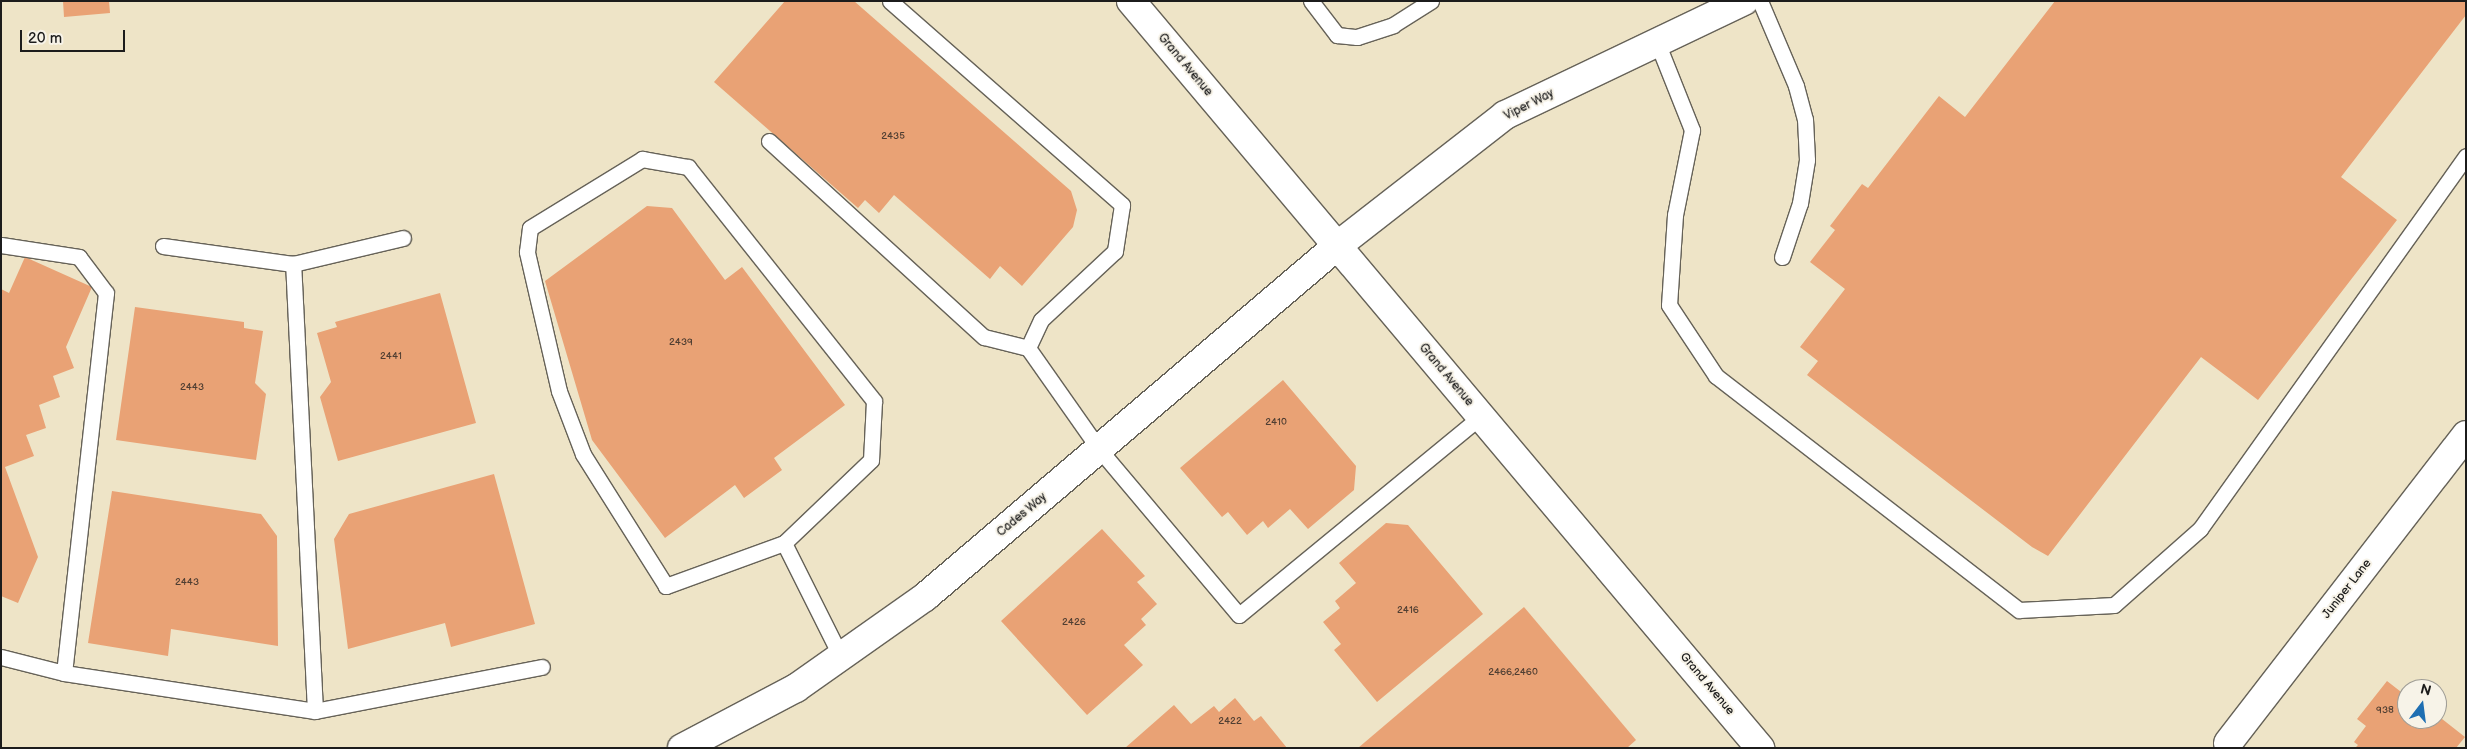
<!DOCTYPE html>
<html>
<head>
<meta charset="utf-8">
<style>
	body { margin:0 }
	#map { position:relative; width:2467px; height:749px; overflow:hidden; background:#eee4c7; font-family:"Balsamiq Sans",sans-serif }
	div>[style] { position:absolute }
	.building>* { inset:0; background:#e9a275 }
	.roads { filter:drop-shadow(1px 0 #666258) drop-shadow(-1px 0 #666258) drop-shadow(0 1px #666258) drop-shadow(0 -1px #666258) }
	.lane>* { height:15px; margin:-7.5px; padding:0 7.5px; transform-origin:7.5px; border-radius:7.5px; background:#fff }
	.street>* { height:28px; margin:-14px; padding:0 14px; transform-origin:14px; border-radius:14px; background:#fff }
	span { translate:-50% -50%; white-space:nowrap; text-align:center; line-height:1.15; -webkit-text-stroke:4px #f7f3e8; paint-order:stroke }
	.number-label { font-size:10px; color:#4f3e32 }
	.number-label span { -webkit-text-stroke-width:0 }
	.street-label { font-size:12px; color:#1c1c1c }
	.frame { position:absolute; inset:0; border:2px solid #1c1c1c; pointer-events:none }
	.north { position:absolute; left:2397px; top:679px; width:50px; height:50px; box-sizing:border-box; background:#f7f3e8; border:1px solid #9f9d96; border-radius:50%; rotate:15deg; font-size:14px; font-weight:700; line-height:20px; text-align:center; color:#1c1c1c }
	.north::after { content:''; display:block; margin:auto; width:18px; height:22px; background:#1f6fb2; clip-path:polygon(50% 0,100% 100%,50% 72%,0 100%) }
	.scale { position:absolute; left:20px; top:30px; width:105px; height:22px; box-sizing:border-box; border:2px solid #1c1c1c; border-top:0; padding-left:6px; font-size:15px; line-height:18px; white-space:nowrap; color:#1c1c1c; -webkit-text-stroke:4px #f7f3e8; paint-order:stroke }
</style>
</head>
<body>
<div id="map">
	<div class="building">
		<div style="clip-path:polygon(63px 1px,109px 1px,110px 13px,64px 17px)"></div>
		<div style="clip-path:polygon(785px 1px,854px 1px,1071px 191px,1077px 210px,1073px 227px,1022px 286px,1000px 266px,990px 279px,894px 195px,879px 213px,865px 200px,858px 208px,714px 82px)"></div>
		<div style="clip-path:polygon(2055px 1px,2466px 1px,2466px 15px,2341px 177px,2397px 220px,2258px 400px,2201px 357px,2048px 556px,2032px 547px,1807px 375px,1818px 361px,1800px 347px,1845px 289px,1810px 262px,1835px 230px,1830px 226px,1862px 184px,1868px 188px,1939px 96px,1965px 117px)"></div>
		<div style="clip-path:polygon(647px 206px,672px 208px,725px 280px,742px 267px,845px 405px,774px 458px,782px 470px,744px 498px,735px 485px,665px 538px,592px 440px,545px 281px)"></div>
		<div style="clip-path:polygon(25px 257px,92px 287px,66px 347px,74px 368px,53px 376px,60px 397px,39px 405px,46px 428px,26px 435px,34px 456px,5px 467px,38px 557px,18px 603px,1px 596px,1px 289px,9px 293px)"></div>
		<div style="clip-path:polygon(440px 293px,476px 423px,338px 461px,320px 397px,331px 382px,317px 333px,337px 327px,335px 322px)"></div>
		<div style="clip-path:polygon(135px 307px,244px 322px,244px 328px,263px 331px,255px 383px,266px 394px,256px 460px,116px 440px)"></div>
		<div style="clip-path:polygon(1283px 380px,1356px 466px,1354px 490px,1308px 529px,1290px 509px,1268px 528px,1263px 521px,1247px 535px,1228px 512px,1222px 517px,1180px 468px)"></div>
		<div style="clip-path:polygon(494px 474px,535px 624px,451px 647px,445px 623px,348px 649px,334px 539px,349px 514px)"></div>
		<div style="clip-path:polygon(112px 491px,261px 514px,277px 536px,278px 646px,171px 629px,168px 656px,88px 643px)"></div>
		<div style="clip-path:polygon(1386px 523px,1408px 525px,1483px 614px,1377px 702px,1334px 650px,1341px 644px,1323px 622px,1340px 608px,1335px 601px,1356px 583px,1339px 563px)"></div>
		<div style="clip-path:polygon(1102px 529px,1145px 576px,1137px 582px,1157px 604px,1141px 619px,1146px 625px,1124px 645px,1143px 665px,1087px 715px,1001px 621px)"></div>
		<div style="clip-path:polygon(1524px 607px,1636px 740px,1627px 748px,1358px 748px)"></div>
		<div style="clip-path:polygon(2387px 681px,2405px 695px,2400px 701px,2407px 707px,2407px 719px,2437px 719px,2437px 715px,2465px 737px,2456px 748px,2355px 748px,2358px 745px,2354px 742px,2366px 726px,2357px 719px)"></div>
		<div style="clip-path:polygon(1235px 698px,1254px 721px,1261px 716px,1287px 748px,1125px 748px,1174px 705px,1191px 724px,1214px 706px,1219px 712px)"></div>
	</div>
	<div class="roads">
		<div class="lane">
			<div style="left:890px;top:1px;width:309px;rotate:41.3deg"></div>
			<div style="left:1122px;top:205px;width:47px;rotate:98.7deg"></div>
			<div style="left:1115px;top:251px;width:101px;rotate:137deg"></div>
			<div style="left:1041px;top:320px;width:31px;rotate:115deg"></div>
			<div style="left:1311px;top:1px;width:43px;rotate:52.6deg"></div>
			<div style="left:1337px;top:35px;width:20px;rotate:6deg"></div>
			<div style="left:1357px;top:37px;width:38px;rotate:-18deg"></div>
			<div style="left:1393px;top:25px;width:45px;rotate:-32.3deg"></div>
			<div style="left:1760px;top:1px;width:92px;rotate:67deg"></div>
			<div style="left:1796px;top:86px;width:34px;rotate:75deg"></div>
			<div style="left:1805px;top:119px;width:41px;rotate:87.2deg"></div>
			<div style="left:1807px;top:160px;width:44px;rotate:99.2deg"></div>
			<div style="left:1800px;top:203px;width:57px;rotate:108.4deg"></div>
			<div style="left:1657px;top:42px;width:95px;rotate:68.3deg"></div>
			<div style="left:1692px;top:130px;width:87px;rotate:101.3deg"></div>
			<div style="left:1675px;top:215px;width:90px;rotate:93.8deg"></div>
			<div style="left:1669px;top:305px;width:85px;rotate:56.5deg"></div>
			<div style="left:1716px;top:376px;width:383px;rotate:37.7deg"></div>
			<div style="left:2019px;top:610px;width:95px;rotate:-3deg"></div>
			<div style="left:2114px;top:605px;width:115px;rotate:-41.5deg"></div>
			<div style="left:2200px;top:529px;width:458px;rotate:-54.5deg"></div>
			<div style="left:769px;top:141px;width:291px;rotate:42.4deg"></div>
			<div style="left:984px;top:337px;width:45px;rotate:14deg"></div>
			<div style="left:1028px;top:348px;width:123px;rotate:54.9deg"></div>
			<div style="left:1099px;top:449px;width:217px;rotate:49.9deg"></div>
			<div style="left:1239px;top:615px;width:313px;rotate:-39.4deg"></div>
			<div style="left:1px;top:245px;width:79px;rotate:8.7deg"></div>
			<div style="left:79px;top:257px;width:45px;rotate:53.1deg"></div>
			<div style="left:106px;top:293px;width:382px;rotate:96.3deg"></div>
			<div style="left:163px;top:246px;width:131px;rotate:7.9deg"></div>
			<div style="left:784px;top:543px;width:126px;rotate:160deg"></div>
			<div style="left:666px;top:586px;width:156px;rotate:-122.2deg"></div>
			<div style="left:583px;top:454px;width:67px;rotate:-110.9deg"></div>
			<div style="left:559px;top:391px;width:143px;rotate:-103deg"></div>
			<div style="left:527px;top:252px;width:24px;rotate:-83deg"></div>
			<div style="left:530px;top:228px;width:132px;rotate:-31.6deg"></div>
			<div style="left:642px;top:159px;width:47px;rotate:9.9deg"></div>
			<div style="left:688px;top:167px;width:299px;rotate:51.5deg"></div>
			<div style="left:874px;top:401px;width:59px;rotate:92.9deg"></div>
			<div style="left:871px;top:460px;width:120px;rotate:136.3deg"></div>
			<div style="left:784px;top:543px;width:127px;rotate:63.4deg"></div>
			<div style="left:1px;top:657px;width:65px;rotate:14.3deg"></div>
			<div style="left:64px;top:673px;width:254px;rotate:8.6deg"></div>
			<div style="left:315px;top:711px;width:448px;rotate:-92.8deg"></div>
			<div style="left:293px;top:264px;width:113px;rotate:-13.3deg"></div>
			<div style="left:315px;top:711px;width:231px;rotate:-11deg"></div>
		</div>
		<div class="street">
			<div style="left:1131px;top:1px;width:977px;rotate:49.9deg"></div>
			<div style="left:2228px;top:743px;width:389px;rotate:-52.3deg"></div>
			<div style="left:682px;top:748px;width:129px;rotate:-27.8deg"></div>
			<div style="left:796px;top:688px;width:158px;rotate:-35.2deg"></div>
			<div style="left:925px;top:597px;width:541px;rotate:-40.43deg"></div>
			<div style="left:1337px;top:246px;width:213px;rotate:-37.9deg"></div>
			<div style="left:1505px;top:115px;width:265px;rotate:-25.5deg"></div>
		</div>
	</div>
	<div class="number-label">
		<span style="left:893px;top:137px">2435</span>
		<span style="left:681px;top:343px">2439</span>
		<span style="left:391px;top:357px">2441</span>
		<span style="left:192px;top:388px">2443</span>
		<span style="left:1276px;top:423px">2410</span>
		<span style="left:187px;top:583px">2443</span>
		<span style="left:1408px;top:611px">2416</span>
		<span style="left:1074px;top:623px">2426</span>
		<span style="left:1513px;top:673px">2466,2460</span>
		<span style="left:2385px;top:711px">938</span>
		<span style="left:1230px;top:722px">2422</span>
	</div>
	<div class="street-label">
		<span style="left:1185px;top:65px;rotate:50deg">Grand Avenue</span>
		<span style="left:1529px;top:105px;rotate:-27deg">Viper Way</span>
		<span style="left:1446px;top:375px;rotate:50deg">Grand Avenue</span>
		<span style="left:1022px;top:515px;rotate:-40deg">Cades Way</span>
		<span style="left:2347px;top:589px;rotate:-52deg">Juniper Lane</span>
		<span style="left:1707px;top:684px;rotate:50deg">Grand Avenue</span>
	</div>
	<div class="frame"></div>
	<div class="north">N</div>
	<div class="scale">20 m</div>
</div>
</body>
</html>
